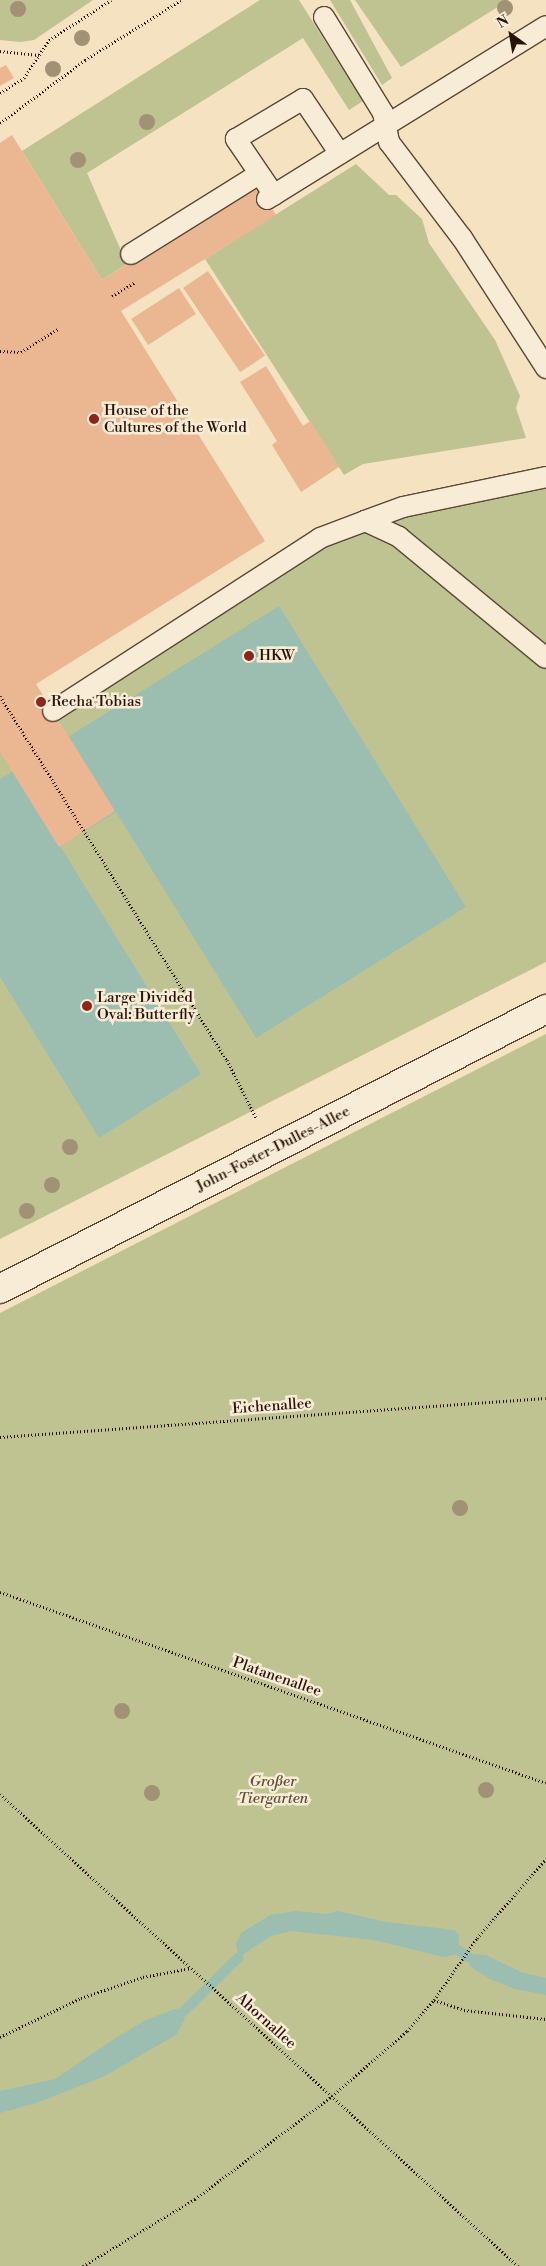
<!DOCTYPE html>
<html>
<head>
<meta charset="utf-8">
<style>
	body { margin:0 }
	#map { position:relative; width:546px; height:2266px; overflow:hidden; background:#f4e2c0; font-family:"Libre Bodoni",serif }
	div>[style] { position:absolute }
	.green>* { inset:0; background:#bec391 }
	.water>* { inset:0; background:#9cbeb0 }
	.stream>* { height:10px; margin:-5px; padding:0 5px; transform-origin:5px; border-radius:5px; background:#9cbeb0 }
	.building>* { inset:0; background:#ebb792; transform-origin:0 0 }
	.path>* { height:3px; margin-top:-1.5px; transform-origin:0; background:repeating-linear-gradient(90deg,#291309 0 1px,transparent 0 3.5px) }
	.roads { filter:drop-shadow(1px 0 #5c4737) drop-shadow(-1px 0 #5c4737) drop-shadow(0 1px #5c4737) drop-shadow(0 -1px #5c4737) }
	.service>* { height:20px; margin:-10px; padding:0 10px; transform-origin:10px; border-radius:10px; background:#f8ecd6 }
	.tertiary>* { height:28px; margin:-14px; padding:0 14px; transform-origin:14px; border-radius:14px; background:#f8ecd6 }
	.trees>* { width:16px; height:16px; margin:-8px; border-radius:50%; background:#a19276 }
	.dots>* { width:14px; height:14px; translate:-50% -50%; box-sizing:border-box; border:2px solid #f8ecd6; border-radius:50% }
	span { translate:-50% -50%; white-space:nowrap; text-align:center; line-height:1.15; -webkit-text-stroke:5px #f8ecd6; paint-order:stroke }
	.poi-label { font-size:15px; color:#291309 }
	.left { translate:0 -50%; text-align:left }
	.street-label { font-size:15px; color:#291309 }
	.park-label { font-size:15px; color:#5d5139; font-style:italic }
	.north { position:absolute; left:486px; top:10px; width:50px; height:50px; -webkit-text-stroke:4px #f8ecd6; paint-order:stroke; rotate:328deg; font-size:14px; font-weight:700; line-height:20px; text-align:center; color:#291309 }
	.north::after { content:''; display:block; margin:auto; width:18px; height:22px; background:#291309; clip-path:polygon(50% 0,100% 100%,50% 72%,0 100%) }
</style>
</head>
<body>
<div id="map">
	<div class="green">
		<div style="clip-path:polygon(0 0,93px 0,34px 40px,20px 42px,0 40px)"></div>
		<div style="clip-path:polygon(260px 0,299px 0,363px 101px,349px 110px,303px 38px,87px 173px,127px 264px,102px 280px,22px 151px)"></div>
		<div style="clip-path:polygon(330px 0,350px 0,392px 78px,382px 85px)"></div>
		<div style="clip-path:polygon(355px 0,509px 0,401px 67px)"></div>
		<div style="clip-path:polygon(356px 164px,389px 195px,396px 195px,422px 219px,429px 243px,495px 340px,520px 396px,516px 408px,526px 438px,363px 464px,344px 475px,205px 259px)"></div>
		<div style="clip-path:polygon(546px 477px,546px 962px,0 1239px,0 743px,320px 538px)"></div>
		<div style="clip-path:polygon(546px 1034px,546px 2266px,0 2266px,0 1313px)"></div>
	</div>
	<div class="water">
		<div style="clip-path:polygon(279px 606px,466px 907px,256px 1038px,116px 812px,60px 846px,201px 1074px,99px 1138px,0 977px,0 779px)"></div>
		<div style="clip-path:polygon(296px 1911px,327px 1914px,337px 1911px,386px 1922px,455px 1930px,459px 1936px,458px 1950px,454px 1955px,443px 1957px,374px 1940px,291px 1931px,271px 1936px,239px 1957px,236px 1944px,241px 1933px,270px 1915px)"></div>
		<div style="clip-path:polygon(470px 1954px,486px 1955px,521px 1972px,546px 1978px,546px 1995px,515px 1989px,490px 1979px,471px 1967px,466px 1960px)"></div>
		<div style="clip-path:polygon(177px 2008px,185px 2019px,176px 2035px,103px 2077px,36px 2103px,0 2113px,0 2091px,55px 2079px,114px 2039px,146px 2020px)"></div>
	</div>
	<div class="stream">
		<div style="left:458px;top:1950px;width:12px;rotate:35deg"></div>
		<div style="left:183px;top:2012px;width:78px;rotate:-44.5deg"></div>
	</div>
	<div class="building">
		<div style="clip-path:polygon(6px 65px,14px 78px,0 86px,0 68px)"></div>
		<div style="clip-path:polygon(12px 135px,102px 280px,257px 183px,276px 215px,121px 311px,265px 541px,36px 684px,115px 811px,59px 847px,0 752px,0 143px)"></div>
		<div style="left:208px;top:271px;width:102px;height:30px;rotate:56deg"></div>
		<div style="left:179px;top:288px;width:31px;height:57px;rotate:57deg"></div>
		<div style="clip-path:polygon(266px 366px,303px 426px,310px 421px,339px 467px,301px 492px,272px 445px,277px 441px,240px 382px)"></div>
	</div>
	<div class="path">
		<div style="left:0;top:51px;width:39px;rotate:6deg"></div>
		<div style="left:0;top:93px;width:28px;rotate:-32deg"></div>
		<div style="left:24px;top:78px;width:45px;rotate:-56.7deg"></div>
		<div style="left:49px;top:40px;width:74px;rotate:-32.8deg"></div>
		<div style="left:0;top:123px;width:106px;rotate:-36.5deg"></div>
		<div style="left:85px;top:60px;width:113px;rotate:-32deg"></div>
		<div style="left:112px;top:296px;width:27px;rotate:-31deg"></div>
		<div style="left:0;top:351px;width:21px;rotate:3deg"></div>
		<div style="left:21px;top:352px;width:44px;rotate:-31.9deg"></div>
		<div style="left:0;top:696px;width:429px;rotate:58.1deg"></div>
		<div style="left:227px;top:1060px;width:65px;rotate:63.4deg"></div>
		<div style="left:0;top:1437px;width:547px;rotate:-4.09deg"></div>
		<div style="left:0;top:1592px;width:578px;rotate:19.28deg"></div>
		<div style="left:0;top:1794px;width:701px;rotate:42.34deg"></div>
		<div style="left:434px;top:2000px;width:32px;rotate:18deg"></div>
		<div style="left:464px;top:2010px;width:82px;rotate:6.3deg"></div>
		<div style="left:0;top:2037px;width:90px;rotate:-25.7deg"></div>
		<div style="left:81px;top:1998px;width:65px;rotate:-18.7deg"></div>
		<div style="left:143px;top:1977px;width:49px;rotate:-10.6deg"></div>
		<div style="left:83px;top:2266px;width:131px;rotate:-30.9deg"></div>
		<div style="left:195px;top:2199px;width:171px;rotate:-36.9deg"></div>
		<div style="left:332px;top:2096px;width:99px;rotate:-40.9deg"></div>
		<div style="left:407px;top:2031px;width:41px;rotate:-48.9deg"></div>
		<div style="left:434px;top:2000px;width:75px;rotate:-55.3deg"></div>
		<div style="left:477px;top:1938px;width:105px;rotate:-48.9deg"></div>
	</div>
	<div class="roads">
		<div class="service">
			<div style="left:324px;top:17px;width:113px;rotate:58.4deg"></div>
			<div style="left:383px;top:113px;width:30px;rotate:78deg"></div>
			<div style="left:389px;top:142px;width:121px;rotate:52.8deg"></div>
			<div style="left:462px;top:238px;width:155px;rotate:57.1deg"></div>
			<div style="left:274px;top:195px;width:68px;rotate:-124.2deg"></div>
			<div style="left:236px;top:139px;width:78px;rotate:-30.8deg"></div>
			<div style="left:303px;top:99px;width:66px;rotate:56.1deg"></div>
			<div style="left:267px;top:199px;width:328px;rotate:-31.8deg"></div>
			<div style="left:131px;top:254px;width:151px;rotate:-32deg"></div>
			<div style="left:365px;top:521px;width:40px;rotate:-20.2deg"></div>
			<div style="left:403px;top:507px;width:146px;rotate:-11.8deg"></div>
			<div style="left:53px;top:711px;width:318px;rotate:-32.9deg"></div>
			<div style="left:320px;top:538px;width:48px;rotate:-20.7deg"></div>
			<div style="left:365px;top:521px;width:38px;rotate:25deg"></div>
			<div style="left:399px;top:537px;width:190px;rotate:39.5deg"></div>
		</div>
		<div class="tertiary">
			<div style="left:0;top:1289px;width:614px;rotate:-27.15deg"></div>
		</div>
	</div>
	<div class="trees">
		<div style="left:505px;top:8px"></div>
		<div style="left:18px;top:9px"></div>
		<div style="left:82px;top:38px"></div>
		<div style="left:53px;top:69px"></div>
		<div style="left:147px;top:122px"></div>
		<div style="left:78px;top:160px"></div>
		<div style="left:70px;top:1147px"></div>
		<div style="left:52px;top:1185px"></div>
		<div style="left:27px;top:1211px"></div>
		<div style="left:460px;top:1508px"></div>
		<div style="left:122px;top:1711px"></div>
		<div style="left:486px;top:1790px"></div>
		<div style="left:152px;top:1793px"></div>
	</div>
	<div class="dots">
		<div style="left:94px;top:419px;background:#8f2418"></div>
		<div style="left:249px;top:656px;background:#8f2418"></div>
		<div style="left:41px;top:702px;background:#8f2418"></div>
		<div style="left:87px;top:1006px;background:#8f2418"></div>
	</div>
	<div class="poi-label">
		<span class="left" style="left:104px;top:419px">House of the<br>Cultures of the World</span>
		<span class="left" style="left:259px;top:656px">HKW</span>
		<span class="left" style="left:51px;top:702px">Recha Tobias</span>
		<span class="left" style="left:97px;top:1006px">Large Divided<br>Oval: Butterfly</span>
	</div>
	<div class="street-label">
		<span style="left:273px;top:1149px;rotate:-27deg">John-Foster-Dulles-Allee</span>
		<span style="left:272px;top:1406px;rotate:-4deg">Eichenallee</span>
		<span style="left:277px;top:1677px;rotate:19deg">Platanenallee</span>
		<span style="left:266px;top:2021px;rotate:42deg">Ahornallee</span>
	</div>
	<div class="park-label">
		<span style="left:273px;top:1790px">Großer<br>Tiergarten</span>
	</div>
	<div class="north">N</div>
</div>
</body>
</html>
